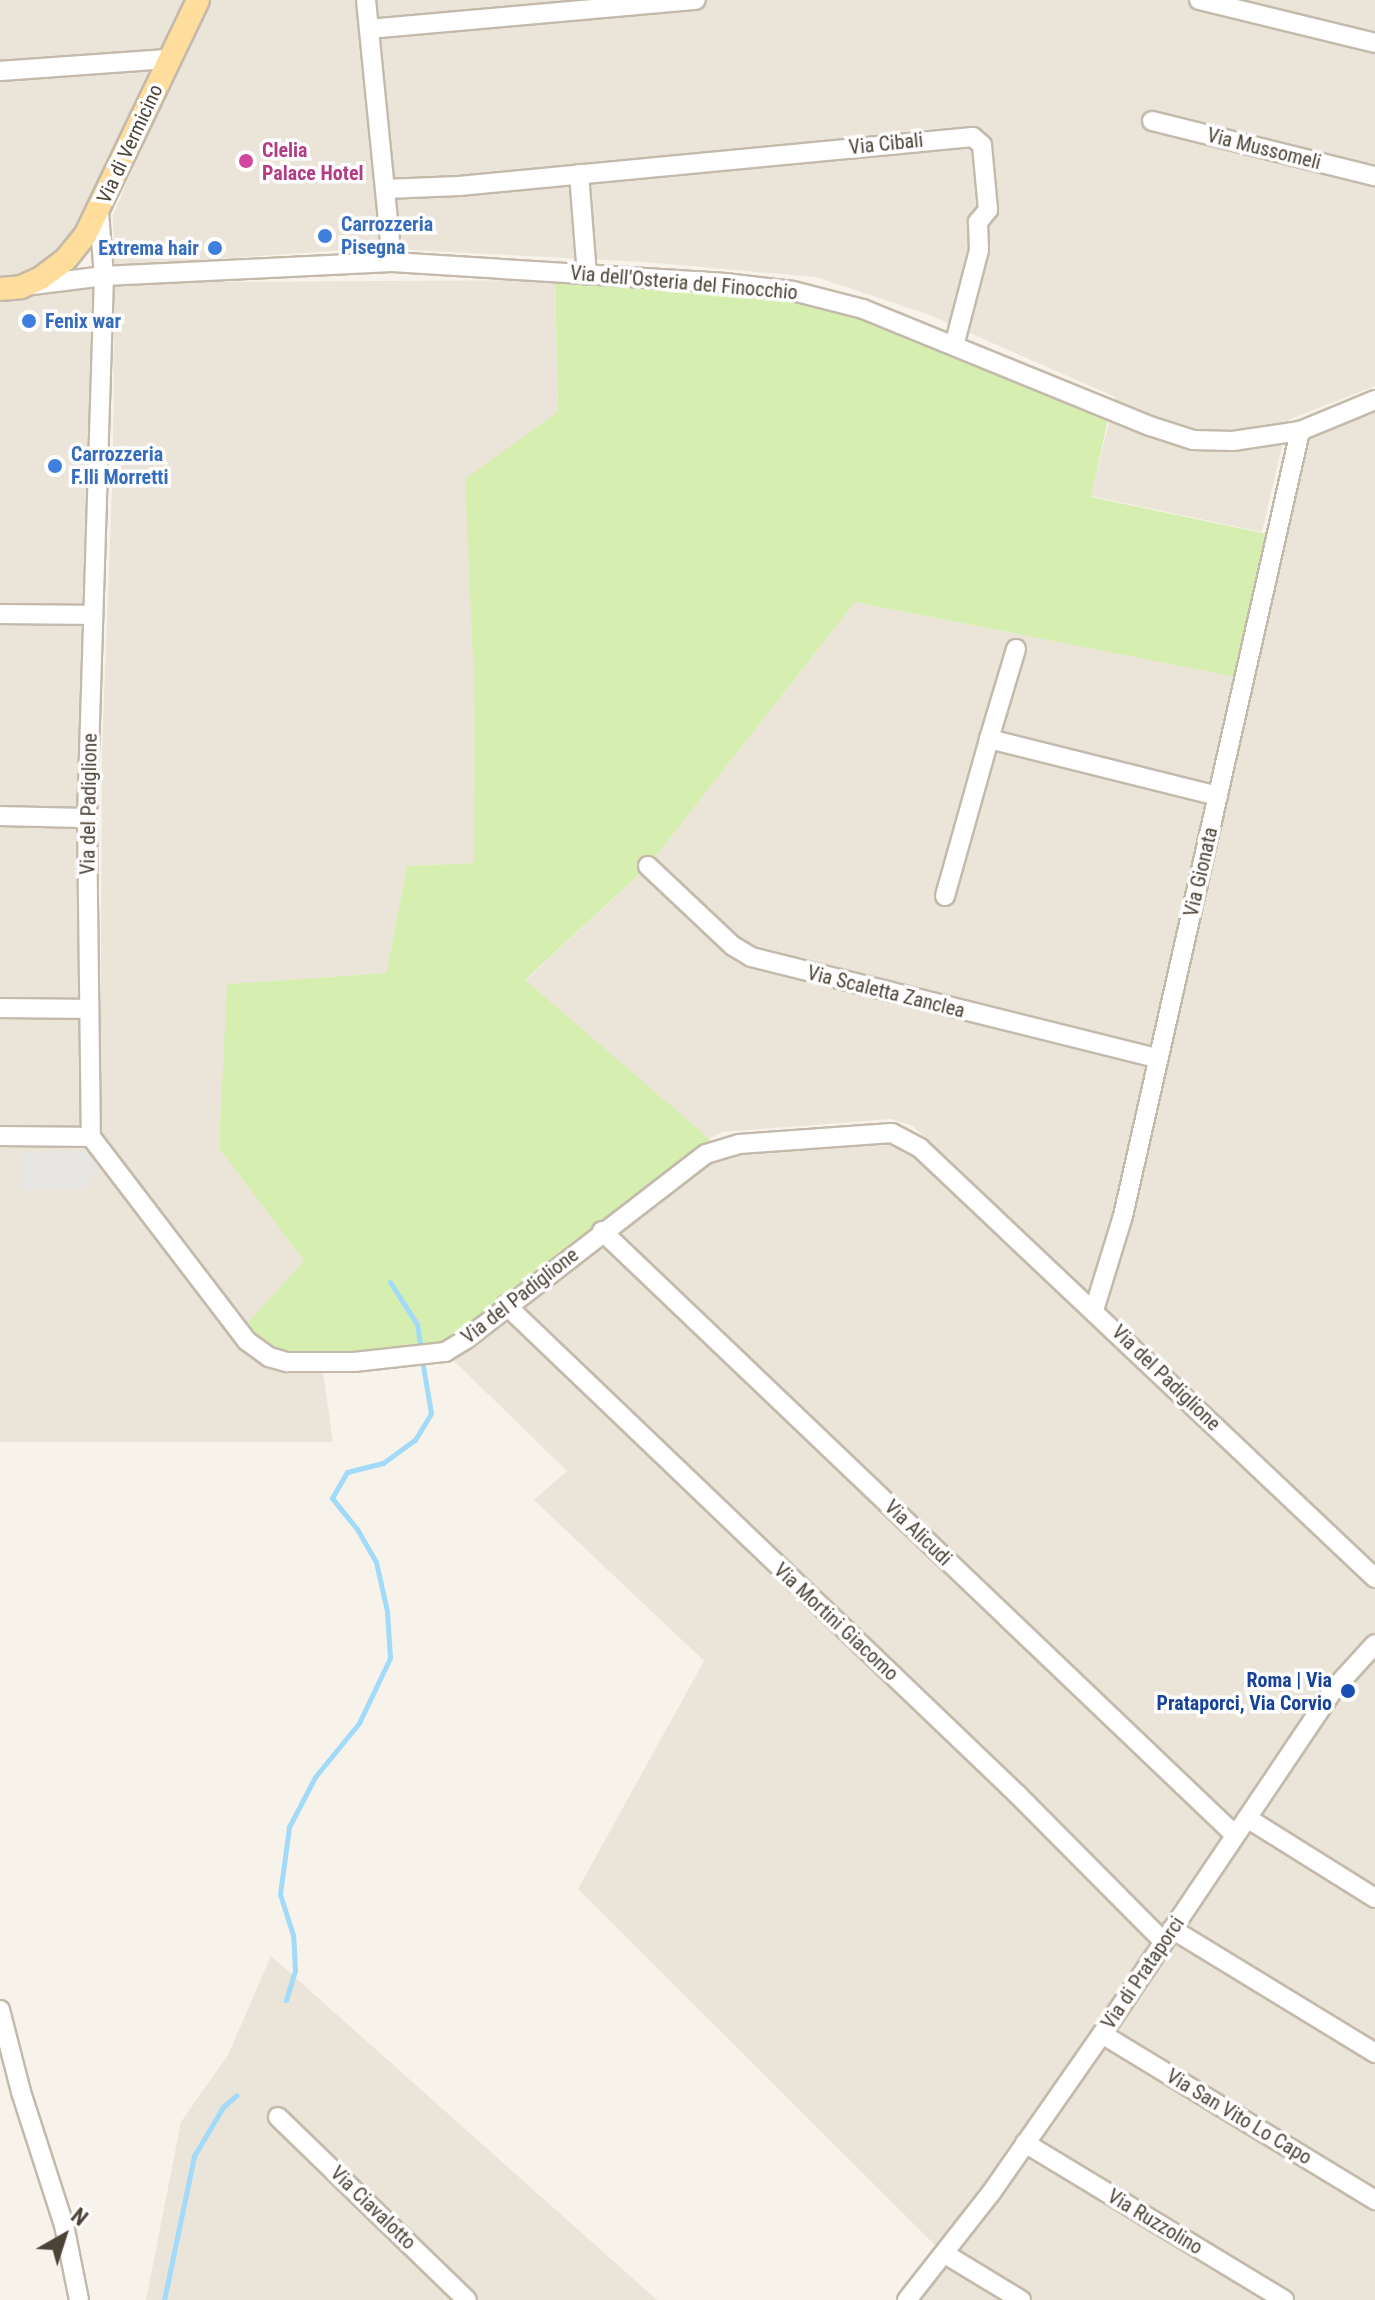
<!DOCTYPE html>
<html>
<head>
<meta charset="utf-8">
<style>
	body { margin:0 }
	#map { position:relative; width:1375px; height:2300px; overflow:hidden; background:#f7f3eb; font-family:"Roboto Condensed",sans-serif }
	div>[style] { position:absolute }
	.residential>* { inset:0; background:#ebe4d8 }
	.green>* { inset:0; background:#d6efb0 }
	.parking>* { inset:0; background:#e8e6e2 }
	.stream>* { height:5px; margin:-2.5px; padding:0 2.5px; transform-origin:2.5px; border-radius:2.5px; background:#a2daf9 }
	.roads { filter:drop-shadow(2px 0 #c4baac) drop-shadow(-2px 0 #c4baac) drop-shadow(0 2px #c4baac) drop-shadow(0 -2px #c4baac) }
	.minor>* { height:18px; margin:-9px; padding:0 9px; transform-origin:9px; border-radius:9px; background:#fff }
	.major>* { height:22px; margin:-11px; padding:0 11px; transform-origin:11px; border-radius:11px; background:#ffdd9c }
	.dots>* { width:22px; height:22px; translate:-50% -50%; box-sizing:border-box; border:4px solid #fff; border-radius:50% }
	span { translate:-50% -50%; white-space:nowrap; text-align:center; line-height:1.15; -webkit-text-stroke:7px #fff; paint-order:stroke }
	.street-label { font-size:20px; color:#4c4337 }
	.hotel-label { font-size:20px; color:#b23c85; font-weight:700 }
	.left { translate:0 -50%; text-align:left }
	.shop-label { font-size:20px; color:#366cbe; font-weight:700 }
	.right { translate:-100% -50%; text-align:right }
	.transit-label { font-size:20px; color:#164399; font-weight:700 }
	.north { position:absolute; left:24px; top:2196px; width:80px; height:80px; -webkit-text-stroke:6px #fff; paint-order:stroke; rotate:39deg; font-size:22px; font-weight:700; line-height:32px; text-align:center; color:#4c4337 }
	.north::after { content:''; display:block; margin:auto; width:28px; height:36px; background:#4c4337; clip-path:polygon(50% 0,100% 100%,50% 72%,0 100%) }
</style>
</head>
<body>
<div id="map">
	<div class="residential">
		<div style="clip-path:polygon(0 0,188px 0,84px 221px,46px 264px,0 280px)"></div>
		<div style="clip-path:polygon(211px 0,1375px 0,1375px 386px,1288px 420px,1262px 532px,1091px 496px,1115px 397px,927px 314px,816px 277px,644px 262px,373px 248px,114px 266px,113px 215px,179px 61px)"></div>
		<div style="clip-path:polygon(555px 280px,558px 412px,474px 681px,473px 863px,407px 866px,386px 973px,228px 984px,219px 1148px,304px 1261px,247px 1324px,100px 1131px,102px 750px,113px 462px,114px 286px,191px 282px)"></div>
		<div style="clip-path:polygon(97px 281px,83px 1129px,0 1129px,0 294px)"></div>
		<div style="clip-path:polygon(1375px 400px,1375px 2300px,907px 2300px,944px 2254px,578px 1889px,704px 1661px,534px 1500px,567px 1471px,445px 1352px,706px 1154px,892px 1133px,1093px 1309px,1300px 431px)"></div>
		<div style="clip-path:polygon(855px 602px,1233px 676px,1120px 1185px,1089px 1292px,913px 1126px,891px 1119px,722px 1132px,709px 1139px,525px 981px,648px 866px)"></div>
		<div style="clip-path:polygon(0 1146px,88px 1146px,248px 1355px,290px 1372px,323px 1372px,333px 1442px,0 1442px)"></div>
		<div style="clip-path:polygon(271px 1956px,657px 2300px,146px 2300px,181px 2122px,228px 2055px)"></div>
	</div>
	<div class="green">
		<div style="clip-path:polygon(555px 273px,793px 291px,1110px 410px,1091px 497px,1277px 536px,1246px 679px,855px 602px,648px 866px,525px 980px,720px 1148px,460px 1344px,281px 1361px,240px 1331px,304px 1261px,219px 1148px,227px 984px,386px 973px,407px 866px,473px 863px,474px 681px,465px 479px,558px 412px)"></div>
	</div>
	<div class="parking">
		<div style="clip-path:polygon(85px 1151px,97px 1165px,97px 1177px,90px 1177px,90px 1189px,20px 1190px,19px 1152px)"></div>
	</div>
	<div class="stream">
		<div style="left:390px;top:1282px;width:50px;rotate:57.3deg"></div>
		<div style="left:417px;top:1324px;width:25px;rotate:81deg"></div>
		<div style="left:286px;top:2000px;width:31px;rotate:-73deg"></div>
		<div style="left:295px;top:1970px;width:35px;rotate:-93deg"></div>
		<div style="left:293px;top:1935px;width:43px;rotate:-107.6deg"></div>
		<div style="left:280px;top:1894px;width:68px;rotate:-82.3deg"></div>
		<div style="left:289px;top:1827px;width:56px;rotate:-62.5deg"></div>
		<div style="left:315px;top:1777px;width:70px;rotate:-50.8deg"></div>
		<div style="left:359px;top:1723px;width:72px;rotate:-64.5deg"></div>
		<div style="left:390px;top:1658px;width:47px;rotate:-93.7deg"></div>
		<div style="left:387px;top:1611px;width:50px;rotate:-102.7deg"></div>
		<div style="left:376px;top:1562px;width:38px;rotate:-120deg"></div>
		<div style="left:357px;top:1529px;width:40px;rotate:-129deg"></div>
		<div style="left:332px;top:1498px;width:30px;rotate:-60deg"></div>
		<div style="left:347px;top:1472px;width:37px;rotate:-14deg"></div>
		<div style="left:383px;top:1463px;width:39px;rotate:-36deg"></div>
		<div style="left:415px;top:1440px;width:31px;rotate:-59deg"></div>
		<div style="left:431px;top:1413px;width:48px;rotate:-99.7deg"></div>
		<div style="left:164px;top:2300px;width:147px;rotate:-78.2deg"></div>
		<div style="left:194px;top:2156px;width:57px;rotate:-59.4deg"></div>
		<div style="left:223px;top:2107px;width:18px;rotate:-41deg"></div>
	</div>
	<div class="roads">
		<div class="minor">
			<div style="left:366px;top:0;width:263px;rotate:84.3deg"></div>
			<div style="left:1199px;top:0;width:181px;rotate:13.7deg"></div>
			<div style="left:369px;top:29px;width:328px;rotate:-5.1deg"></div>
			<div style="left:0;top:71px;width:169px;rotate:-4.1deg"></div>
			<div style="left:1152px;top:121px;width:230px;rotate:13.9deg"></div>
			<div style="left:579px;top:174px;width:101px;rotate:85.5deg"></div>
			<div style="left:385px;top:189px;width:74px;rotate:-2.3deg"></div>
			<div style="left:459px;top:186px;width:516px;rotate:-5.45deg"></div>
			<div style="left:973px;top:137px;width:12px;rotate:42deg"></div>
			<div style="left:982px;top:145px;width:65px;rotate:84.7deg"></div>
			<div style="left:988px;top:210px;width:16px;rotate:130deg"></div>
			<div style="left:978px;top:222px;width:28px;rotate:88deg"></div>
			<div style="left:979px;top:250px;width:99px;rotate:104.6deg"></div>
			<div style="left:99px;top:213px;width:63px;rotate:85.5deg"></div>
			<div style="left:104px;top:276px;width:542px;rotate:91.8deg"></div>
			<div style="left:87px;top:818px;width:319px;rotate:89.3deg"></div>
			<div style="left:91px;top:1137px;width:257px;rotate:52.6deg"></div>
			<div style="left:247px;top:1341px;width:27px;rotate:36deg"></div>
			<div style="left:269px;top:1357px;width:19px;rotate:16deg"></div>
			<div style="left:287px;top:1362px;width:67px"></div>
			<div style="left:354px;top:1362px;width:92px;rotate:-6.3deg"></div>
			<div style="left:445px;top:1352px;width:23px;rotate:-31deg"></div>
			<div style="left:465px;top:1340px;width:304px;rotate:-37.7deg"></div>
			<div style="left:706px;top:1154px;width:34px;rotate:-17deg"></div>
			<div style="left:739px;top:1144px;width:153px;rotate:-4.1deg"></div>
			<div style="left:892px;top:1133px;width:32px;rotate:28deg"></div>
			<div style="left:920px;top:1148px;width:626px;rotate:43.38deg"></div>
			<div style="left:32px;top:285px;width:73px;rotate:-7.1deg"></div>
			<div style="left:104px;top:276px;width:288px;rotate:-2.8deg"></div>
			<div style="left:392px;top:262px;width:334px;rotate:3.6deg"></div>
			<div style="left:725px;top:283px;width:68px;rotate:6.7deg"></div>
			<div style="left:793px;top:291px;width:72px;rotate:14.4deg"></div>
			<div style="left:863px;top:309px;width:310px;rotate:22.2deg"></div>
			<div style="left:1150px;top:426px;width:45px;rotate:18deg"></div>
			<div style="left:1193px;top:440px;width:40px;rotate:1.4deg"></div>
			<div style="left:1233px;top:441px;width:68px;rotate:-8.5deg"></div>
			<div style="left:1300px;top:431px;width:81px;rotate:-22.5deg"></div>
			<div style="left:0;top:614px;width:92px;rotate:0.6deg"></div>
			<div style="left:989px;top:739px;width:94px;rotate:-73.3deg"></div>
			<div style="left:0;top:816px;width:87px;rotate:1.3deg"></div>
			<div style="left:648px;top:866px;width:117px;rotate:43.3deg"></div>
			<div style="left:733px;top:946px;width:21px;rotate:31deg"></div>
			<div style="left:751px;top:957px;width:417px;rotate:14deg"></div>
			<div style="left:945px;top:896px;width:163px;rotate:-74.3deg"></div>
			<div style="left:989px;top:739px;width:236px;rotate:14deg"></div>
			<div style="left:0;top:1008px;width:89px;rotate:0.6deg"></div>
			<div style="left:0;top:1136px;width:91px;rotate:0.6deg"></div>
			<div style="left:602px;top:1231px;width:875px;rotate:43.66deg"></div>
			<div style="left:506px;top:1305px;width:709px;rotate:43.74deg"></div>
			<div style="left:1018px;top:1795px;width:207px;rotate:45.2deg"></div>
			<div style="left:1094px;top:1310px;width:98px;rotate:-72.9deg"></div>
			<div style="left:1123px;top:1216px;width:805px;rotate:-77.29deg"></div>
			<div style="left:1247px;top:1818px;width:151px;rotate:32deg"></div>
			<div style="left:1172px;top:1929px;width:238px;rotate:31.4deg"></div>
			<div style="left:0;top:2010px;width:85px;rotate:75.6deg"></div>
			<div style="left:21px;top:2092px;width:140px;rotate:72.1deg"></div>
			<div style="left:64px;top:2225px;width:76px;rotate:78.7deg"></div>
			<div style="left:1102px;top:2034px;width:320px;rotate:31.3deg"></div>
			<div style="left:278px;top:2117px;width:263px;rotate:44.1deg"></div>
			<div style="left:1025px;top:2143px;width:303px;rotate:31.2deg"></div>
			<div style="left:945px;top:2254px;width:89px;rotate:31.2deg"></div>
			<div style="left:907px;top:2300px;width:136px;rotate:-51.9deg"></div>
			<div style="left:991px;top:2193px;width:194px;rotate:-55.1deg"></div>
			<div style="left:1102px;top:2034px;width:414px;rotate:-56.1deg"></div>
			<div style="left:1333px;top:1690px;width:62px;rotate:-47.6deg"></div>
		</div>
		<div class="major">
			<div style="left:0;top:289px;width:21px;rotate:-5deg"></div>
			<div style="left:21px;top:287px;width:22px;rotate:-24deg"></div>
			<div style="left:41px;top:278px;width:31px;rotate:-37deg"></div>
			<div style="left:66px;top:259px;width:32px;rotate:-51deg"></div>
			<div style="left:86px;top:234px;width:259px;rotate:-64.4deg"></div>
		</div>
	</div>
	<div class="dots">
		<div style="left:246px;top:161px;background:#d1479c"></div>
		<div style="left:325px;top:236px;background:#3f7fe0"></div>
		<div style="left:215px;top:248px;background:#3f7fe0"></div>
		<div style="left:29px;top:321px;background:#3f7fe0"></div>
		<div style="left:55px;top:466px;background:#3f7fe0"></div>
		<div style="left:1348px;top:1691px;background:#1a4fb4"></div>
	</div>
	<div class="street-label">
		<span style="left:130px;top:144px;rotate:-65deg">Via di Vermicino</span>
		<span style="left:886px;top:144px;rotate:-6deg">Via Cibali</span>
		<span style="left:1264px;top:149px;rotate:14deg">Via Mussomeli</span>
		<span style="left:684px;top:283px;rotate:5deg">Via dell'Osteria del Finocchio</span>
		<span style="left:89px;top:804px;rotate:-89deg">Via del Padiglione</span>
		<span style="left:1201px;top:872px;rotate:-77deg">Via Gionata</span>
		<span style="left:886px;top:992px;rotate:14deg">Via Scaletta Zanclea</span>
		<span style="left:520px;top:1296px;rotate:-38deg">Via del Padiglione</span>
		<span style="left:1166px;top:1378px;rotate:44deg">Via del Padiglione</span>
		<span style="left:918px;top:1533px;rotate:44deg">Via Alicudi</span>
		<span style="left:836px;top:1622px;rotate:43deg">Via Mortini Giacomo</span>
		<span style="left:1143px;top:1973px;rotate:-56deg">Via di Prataporci</span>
		<span style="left:1239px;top:2117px;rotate:31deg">Via San Vito Lo Capo</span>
		<span style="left:373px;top:2208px;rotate:44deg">Via Ciavalotto</span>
		<span style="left:1155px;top:2222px;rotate:31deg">Via Ruzzolino</span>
	</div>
	<div class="hotel-label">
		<span class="left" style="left:262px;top:162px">Clelia<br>Palace Hotel</span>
	</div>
	<div class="shop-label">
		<span class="left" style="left:341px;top:236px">Carrozzeria<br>Pisegna</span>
		<span class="right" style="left:199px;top:248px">Extrema hair</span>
		<span class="left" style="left:45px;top:321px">Fenix war</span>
		<span class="left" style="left:71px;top:466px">Carrozzeria<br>F.lli Morretti</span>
	</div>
	<div class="transit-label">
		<span class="right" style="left:1332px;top:1692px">Roma | Via<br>Prataporci, Via Corvio</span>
	</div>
	<div class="north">N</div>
</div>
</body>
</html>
